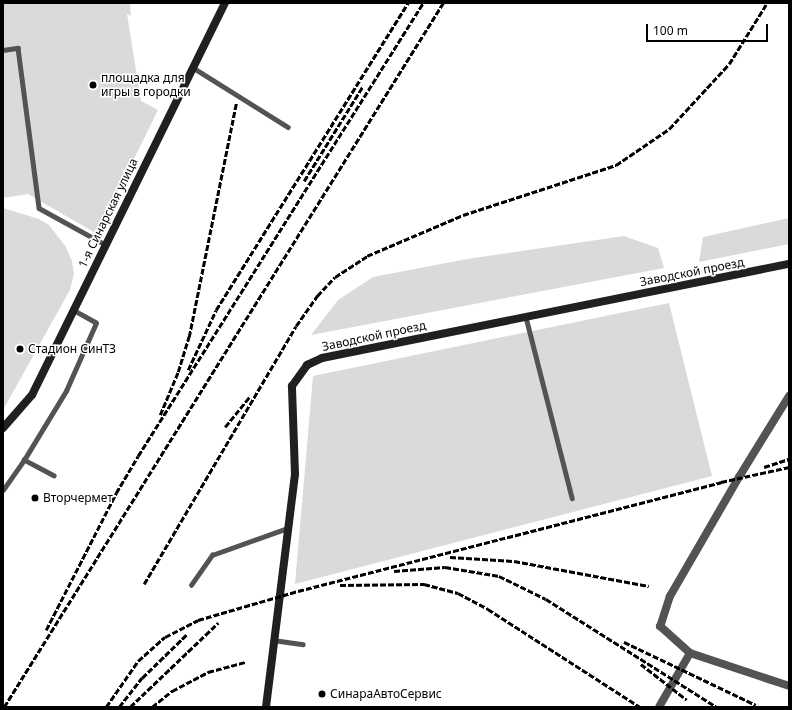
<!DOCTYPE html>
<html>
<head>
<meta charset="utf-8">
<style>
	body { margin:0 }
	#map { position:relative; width:792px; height:710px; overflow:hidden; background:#fff; font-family:"Noto Sans",sans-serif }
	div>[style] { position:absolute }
	.green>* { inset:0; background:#dadada }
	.lane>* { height:4.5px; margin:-2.25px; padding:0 2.25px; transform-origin:2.25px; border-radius:2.25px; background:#535353 }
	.street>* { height:8px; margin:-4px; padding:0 4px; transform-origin:4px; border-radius:4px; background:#535353 }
	.secondary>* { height:8px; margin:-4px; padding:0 4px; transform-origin:4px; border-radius:4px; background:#202020 }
	.rail>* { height:2.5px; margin-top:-1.25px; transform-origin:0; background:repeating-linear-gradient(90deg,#000 0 6px,transparent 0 8px) }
	.dots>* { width:11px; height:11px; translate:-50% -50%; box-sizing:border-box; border:2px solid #fff; border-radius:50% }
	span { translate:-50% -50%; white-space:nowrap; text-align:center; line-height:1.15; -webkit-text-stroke:3px #fff; paint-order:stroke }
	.poi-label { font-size:12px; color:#000 }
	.left { translate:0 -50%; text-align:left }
	.street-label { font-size:12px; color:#000 }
	.frame { position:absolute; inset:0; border:4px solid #000; pointer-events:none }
	.scale { position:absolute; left:646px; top:24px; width:122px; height:18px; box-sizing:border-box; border:2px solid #000; border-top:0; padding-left:5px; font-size:12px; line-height:14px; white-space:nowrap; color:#000; -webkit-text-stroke:3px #fff; paint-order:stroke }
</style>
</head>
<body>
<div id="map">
	<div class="green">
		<div style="clip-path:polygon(3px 3px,130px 3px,131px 16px,127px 14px,141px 101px,158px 110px,97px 234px,28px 194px,3px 198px)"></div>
		<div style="clip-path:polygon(3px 208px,39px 219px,49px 225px,66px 247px,72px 261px,74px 274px,70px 290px,3px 410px)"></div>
		<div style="clip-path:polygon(789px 218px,789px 244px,699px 262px,703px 237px)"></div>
		<div style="clip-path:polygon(624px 236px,658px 248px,664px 268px,311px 335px,338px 300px,373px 277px,467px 259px)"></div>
		<div style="clip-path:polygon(669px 303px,712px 476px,295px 584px,313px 376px)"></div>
	</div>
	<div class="lane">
		<div style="left:3px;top:50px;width:15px;rotate:-8deg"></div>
		<div style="left:18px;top:48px;width:161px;rotate:82.5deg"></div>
		<div style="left:39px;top:208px;width:77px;rotate:28.9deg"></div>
		<div style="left:192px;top:67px;width:113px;rotate:32deg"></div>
		<div style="left:526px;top:317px;width:187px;rotate:75.7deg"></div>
		<div style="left:54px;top:476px;width:34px;rotate:-152deg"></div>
		<div style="left:24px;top:460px;width:81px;rotate:-58.7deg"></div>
		<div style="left:66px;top:391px;width:74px;rotate:-66.2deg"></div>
		<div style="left:96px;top:323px;width:25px;rotate:-151deg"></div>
		<div style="left:3px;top:490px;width:37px;rotate:-55deg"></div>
		<div style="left:191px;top:585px;width:37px;rotate:-55deg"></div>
		<div style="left:212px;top:555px;width:81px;rotate:-19.6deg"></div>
		<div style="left:273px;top:640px;width:30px;rotate:8deg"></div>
	</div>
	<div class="street">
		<div style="left:789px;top:396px;width:95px;rotate:121.7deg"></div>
		<div style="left:739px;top:477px;width:138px;rotate:120.1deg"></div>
		<div style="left:670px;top:596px;width:32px;rotate:108deg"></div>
		<div style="left:660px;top:626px;width:40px;rotate:42deg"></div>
		<div style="left:690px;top:653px;width:104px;rotate:18.4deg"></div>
		<div style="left:659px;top:707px;width:62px;rotate:-60.1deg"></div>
	</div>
	<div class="secondary">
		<div style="left:3px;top:428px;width:44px;rotate:-48.7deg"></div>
		<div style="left:32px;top:395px;width:437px;rotate:-63.8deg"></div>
		<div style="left:266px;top:707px;width:235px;rotate:-82.9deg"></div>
		<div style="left:295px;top:474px;width:88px;rotate:-92deg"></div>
		<div style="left:292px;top:386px;width:26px;rotate:-54deg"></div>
		<div style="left:307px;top:365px;width:17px;rotate:-25deg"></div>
		<div style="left:322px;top:358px;width:476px;rotate:-11.4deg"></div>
	</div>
	<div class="rail">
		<div style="left:304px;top:181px;width:112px;rotate:-58.2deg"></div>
		<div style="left:188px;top:370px;width:66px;rotate:-65deg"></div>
		<div style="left:216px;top:310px;width:362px;rotate:-58deg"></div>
		<div style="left:160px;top:415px;width:47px;rotate:-67.3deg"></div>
		<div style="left:178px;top:372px;width:37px;rotate:-73deg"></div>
		<div style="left:189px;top:337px;width:239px;rotate:-78.6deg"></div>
		<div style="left:225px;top:427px;width:40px;rotate:-51deg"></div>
		<div style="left:764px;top:467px;width:26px;rotate:-18deg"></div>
		<div style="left:450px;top:557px;width:64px;rotate:3.6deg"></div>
		<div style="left:514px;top:561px;width:137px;rotate:10.5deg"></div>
		<div style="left:394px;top:571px;width:51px;rotate:-4.5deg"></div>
		<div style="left:445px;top:567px;width:55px;rotate:9.5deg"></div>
		<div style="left:499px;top:576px;width:52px;rotate:26.1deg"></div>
		<div style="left:546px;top:599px;width:202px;rotate:32.3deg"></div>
		<div style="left:144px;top:584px;width:299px;rotate:-59.5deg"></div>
		<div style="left:296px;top:326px;width:37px;rotate:-55deg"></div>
		<div style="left:317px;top:296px;width:26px;rotate:-47deg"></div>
		<div style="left:335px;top:277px;width:38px;rotate:-33deg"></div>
		<div style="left:367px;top:256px;width:104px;rotate:-23.1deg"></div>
		<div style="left:463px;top:215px;width:161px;rotate:-18.1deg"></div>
		<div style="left:616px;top:165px;width:64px;rotate:-34.2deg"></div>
		<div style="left:669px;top:129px;width:88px;rotate:-47.3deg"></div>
		<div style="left:729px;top:64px;width:72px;rotate:-58.1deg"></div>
		<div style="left:340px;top:585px;width:84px;rotate:-0.7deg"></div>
		<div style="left:424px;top:584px;width:35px;rotate:15deg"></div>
		<div style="left:458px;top:593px;width:34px;rotate:28deg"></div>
		<div style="left:488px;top:609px;width:181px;rotate:32.8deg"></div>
		<div style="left:46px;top:630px;width:154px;rotate:-62.9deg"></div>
		<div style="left:116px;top:493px;width:43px;rotate:-59.3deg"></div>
		<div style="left:138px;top:456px;width:535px;rotate:-57.82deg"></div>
		<div style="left:624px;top:642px;width:146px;rotate:25.5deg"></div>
		<div style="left:641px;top:664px;width:58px;rotate:38deg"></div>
		<div style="left:4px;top:707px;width:830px;rotate:-58.05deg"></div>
		<div style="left:106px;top:707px;width:56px;rotate:-55.2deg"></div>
		<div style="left:138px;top:661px;width:36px;rotate:-42deg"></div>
		<div style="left:165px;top:637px;width:37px;rotate:-27deg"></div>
		<div style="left:198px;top:620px;width:104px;rotate:-16.2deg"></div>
		<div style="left:298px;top:591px;width:437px;rotate:-14.4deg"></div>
		<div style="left:721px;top:482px;width:70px;rotate:-12.4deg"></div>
		<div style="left:119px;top:707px;width:37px;rotate:-52deg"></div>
		<div style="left:142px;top:678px;width:62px;rotate:-44.3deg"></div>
		<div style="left:130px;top:707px;width:122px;rotate:-43.7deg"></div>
		<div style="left:152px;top:707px;width:26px;rotate:-39deg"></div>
		<div style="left:172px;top:691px;width:41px;rotate:-27.8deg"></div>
		<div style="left:208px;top:672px;width:39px;rotate:-15deg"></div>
	</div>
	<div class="dots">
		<div style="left:93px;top:85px;background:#000"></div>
		<div style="left:20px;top:349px;background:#000"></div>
		<div style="left:35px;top:498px;background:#000"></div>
		<div style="left:322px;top:694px;background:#000"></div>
	</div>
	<div class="poi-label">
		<span class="left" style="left:101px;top:85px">площадка для<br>игры в городки</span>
		<span class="left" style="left:28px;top:349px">Стадион СинТЗ</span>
		<span class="left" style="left:43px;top:498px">Вторчермет</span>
		<span class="left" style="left:330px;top:694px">СинараАвтоСервис</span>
	</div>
	<div class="street-label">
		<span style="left:108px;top:213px;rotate:-64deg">1-я Синарская улица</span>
		<span style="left:692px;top:272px;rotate:-11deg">Заводской проезд</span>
		<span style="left:374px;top:336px;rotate:-12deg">Заводской проезд</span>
	</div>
	<div class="frame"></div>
	<div class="scale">100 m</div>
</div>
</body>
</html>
